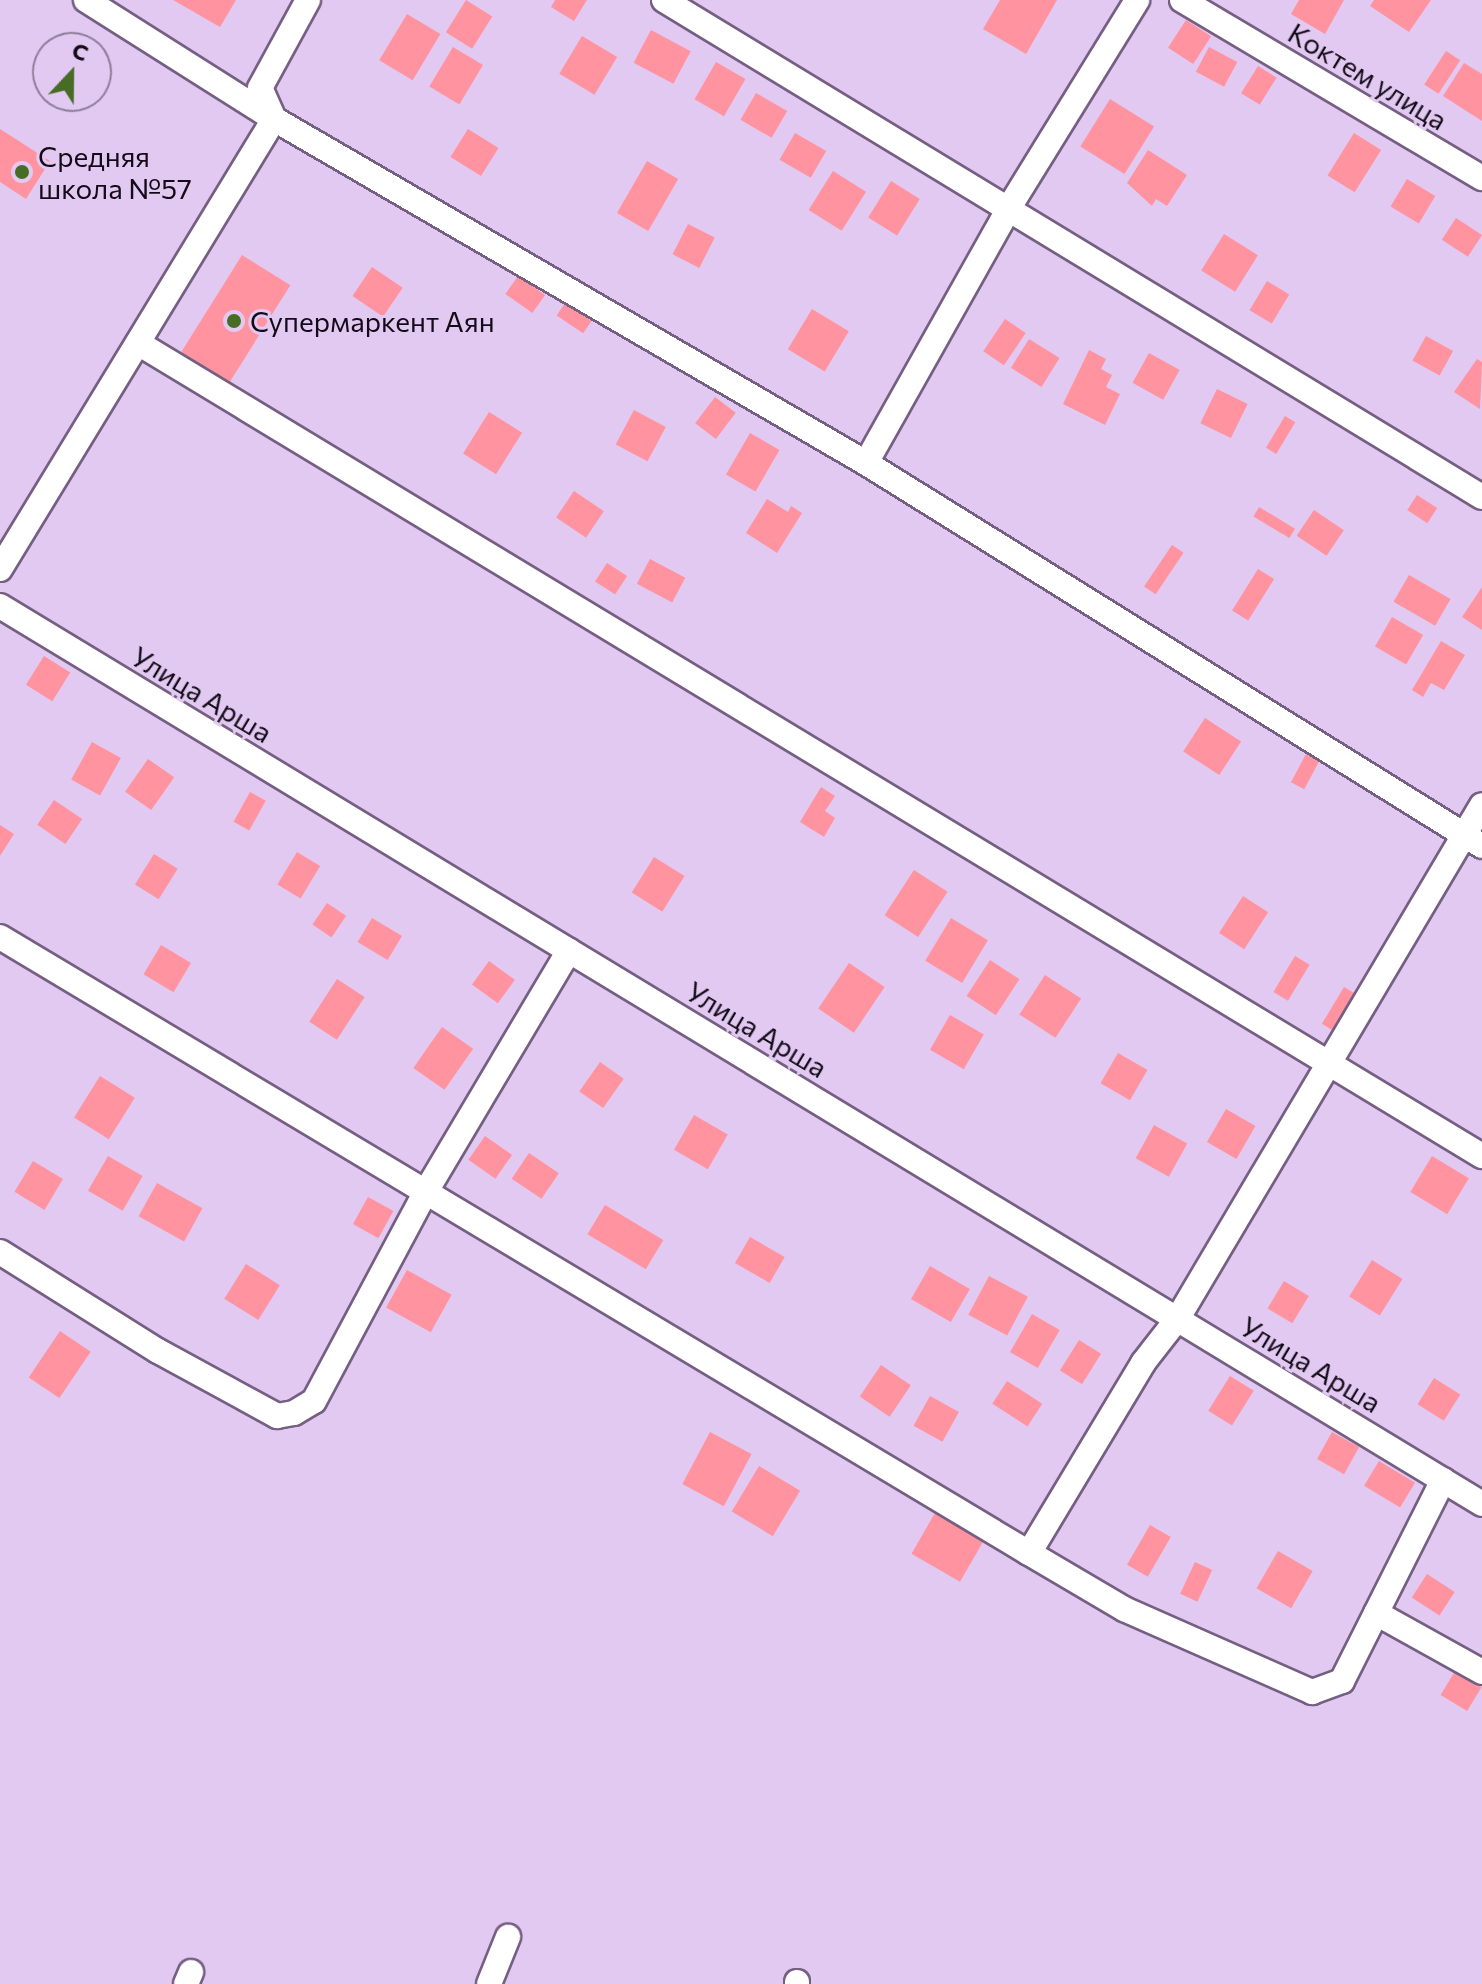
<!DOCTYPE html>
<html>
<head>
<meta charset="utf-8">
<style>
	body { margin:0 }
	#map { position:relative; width:1482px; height:1984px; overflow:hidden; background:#e2c9f1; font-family:Commissioner,sans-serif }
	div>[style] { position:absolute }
	.building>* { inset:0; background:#ff93a0; transform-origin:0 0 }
	.roads { filter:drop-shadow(2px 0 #755f82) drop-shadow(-2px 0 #755f82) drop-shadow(0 2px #755f82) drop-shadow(0 -2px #755f82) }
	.minor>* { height:24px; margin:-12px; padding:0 12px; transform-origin:12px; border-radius:12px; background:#fff }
	.dots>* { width:22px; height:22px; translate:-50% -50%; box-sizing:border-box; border:4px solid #e2c9f1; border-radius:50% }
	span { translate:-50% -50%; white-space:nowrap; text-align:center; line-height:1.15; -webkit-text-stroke:6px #e2c9f1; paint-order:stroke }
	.street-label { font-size:28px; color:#130b18 }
	.poi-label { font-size:28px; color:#130b18 }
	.left { translate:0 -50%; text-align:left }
	.north { position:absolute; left:32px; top:32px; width:80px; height:80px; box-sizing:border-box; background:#e2c9f1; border:2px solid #8f7d9a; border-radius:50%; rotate:22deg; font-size:22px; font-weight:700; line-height:32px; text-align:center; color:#130b18 }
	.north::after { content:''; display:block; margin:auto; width:28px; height:36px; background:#466c26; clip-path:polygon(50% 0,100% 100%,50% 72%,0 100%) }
</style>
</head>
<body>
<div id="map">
	<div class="building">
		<div style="clip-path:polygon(173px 0,236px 0,220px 27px)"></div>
		<div style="left:466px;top:0;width:31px;height:38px;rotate:32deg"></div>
		<div style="clip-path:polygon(555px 0,587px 0,574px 21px,551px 7px)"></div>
		<div style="clip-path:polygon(1000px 0,1057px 0,1026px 54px,983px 29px)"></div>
		<div style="clip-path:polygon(1299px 0,1344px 0,1325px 34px,1291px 14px)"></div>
		<div style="clip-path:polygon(1374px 0,1431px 0,1409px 32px,1370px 6px)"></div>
		<div style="left:407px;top:14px;width:39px;height:54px;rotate:31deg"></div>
		<div style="left:1186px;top:20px;width:30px;height:33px;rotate:33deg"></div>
		<div style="left:651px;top:30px;width:45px;height:37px;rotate:28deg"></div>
		<div style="left:582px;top:36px;width:41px;height:44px;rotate:31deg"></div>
		<div style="left:453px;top:47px;width:35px;height:46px;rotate:31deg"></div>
		<div style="left:1209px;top:47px;width:32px;height:28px;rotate:28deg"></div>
		<div style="left:1446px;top:51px;width:17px;height:40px;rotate:33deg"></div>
		<div style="left:716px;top:62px;width:34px;height:43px;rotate:30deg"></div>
		<div style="clip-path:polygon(1464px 63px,1482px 74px,1482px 121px,1443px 96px)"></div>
		<div style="left:1258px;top:66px;width:22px;height:32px;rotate:32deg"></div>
		<div style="left:756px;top:93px;width:36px;height:31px;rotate:30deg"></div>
		<div style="left:1110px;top:99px;width:52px;height:56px;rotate:32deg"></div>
		<div style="clip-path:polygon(0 129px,50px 161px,26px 199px,0 182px)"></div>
		<div style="left:468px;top:129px;width:36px;height:33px;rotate:32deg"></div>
		<div style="left:795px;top:133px;width:36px;height:31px;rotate:30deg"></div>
		<div style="left:1354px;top:133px;width:32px;height:50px;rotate:32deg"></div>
		<div style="clip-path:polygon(1148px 150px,1187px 175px,1167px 206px,1156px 199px,1152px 206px,1127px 183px)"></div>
		<div style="left:647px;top:161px;width:36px;height:60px;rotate:30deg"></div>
		<div style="left:833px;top:171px;width:39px;height:46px;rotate:32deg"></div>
		<div style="left:1407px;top:179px;width:33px;height:32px;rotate:31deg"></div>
		<div style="left:891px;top:181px;width:34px;height:43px;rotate:32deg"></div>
		<div style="left:1456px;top:218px;width:31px;height:26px;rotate:33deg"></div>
		<div style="left:688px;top:224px;width:30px;height:34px;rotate:27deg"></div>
		<div style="left:1224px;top:234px;width:40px;height:43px;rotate:32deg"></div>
		<div style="left:242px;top:255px;width:57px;height:121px;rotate:32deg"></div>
		<div style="left:372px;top:267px;width:37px;height:35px;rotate:34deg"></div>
		<div style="left:518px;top:276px;width:33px;height:22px;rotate:35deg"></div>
		<div style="left:1267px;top:281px;width:26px;height:34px;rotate:31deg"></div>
		<div style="left:565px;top:303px;width:32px;height:15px;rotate:34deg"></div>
		<div style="left:812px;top:309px;width:43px;height:47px;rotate:31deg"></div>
		<div style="left:1005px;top:319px;width:25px;height:39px;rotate:34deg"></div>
		<div style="left:1426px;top:336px;width:31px;height:28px;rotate:29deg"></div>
		<div style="left:1029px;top:339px;width:36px;height:34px;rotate:32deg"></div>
		<div style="clip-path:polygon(1089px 350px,1106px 359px,1101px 369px,1112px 375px,1106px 387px,1120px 394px,1105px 425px,1063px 404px)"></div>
		<div style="left:1149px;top:353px;width:35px;height:34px;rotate:29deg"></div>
		<div style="clip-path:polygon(1477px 359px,1482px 362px,1480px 409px,1454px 392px)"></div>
		<div style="left:1217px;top:389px;width:34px;height:38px;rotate:26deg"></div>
		<div style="left:715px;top:397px;width:26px;height:33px;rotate:37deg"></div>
		<div style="left:634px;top:410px;width:36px;height:39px;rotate:28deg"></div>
		<div style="left:489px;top:412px;width:39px;height:49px;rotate:32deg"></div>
		<div style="left:1285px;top:416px;width:12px;height:37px;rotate:31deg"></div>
		<div style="left:750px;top:433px;width:34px;height:48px;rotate:30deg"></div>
		<div style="left:574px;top:491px;width:36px;height:32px;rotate:34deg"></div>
		<div style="left:1417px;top:495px;width:24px;height:18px;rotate:33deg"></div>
		<div style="clip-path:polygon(767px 499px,788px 512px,791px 506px,802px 513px,777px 553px,746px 533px)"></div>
		<div style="left:1259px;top:507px;width:42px;height:11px;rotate:31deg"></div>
		<div style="left:1314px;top:510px;width:36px;height:31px;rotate:34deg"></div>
		<div style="left:1172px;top:545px;width:14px;height:50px;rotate:34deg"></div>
		<div style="left:650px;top:559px;width:40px;height:28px;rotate:28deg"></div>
		<div style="left:607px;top:563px;width:24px;height:22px;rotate:33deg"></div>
		<div style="left:1258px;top:569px;width:19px;height:49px;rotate:32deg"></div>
		<div style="left:1409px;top:575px;width:48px;height:31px;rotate:30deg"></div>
		<div style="clip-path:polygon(1482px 587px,1482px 630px,1462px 617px)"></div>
		<div style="left:1392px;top:617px;width:36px;height:34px;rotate:30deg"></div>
		<div style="clip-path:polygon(1441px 641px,1465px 655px,1444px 690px,1431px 683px,1423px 697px,1412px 690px)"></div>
		<div style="left:44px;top:656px;width:31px;height:34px;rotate:32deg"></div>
		<div style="left:1205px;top:718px;width:43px;height:40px;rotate:33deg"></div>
		<div style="left:92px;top:742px;width:33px;height:43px;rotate:29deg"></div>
		<div style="left:1306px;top:754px;width:15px;height:32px;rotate:28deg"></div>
		<div style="left:148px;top:759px;width:32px;height:40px;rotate:35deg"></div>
		<div style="clip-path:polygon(821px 787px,835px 796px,825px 811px,835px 818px,824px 837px,800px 822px)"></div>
		<div style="left:250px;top:792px;width:18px;height:34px;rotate:29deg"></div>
		<div style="left:54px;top:800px;width:34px;height:30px;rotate:34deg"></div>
		<div style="clip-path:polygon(0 825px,14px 834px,0 856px)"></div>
		<div style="left:297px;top:852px;width:27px;height:38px;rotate:31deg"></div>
		<div style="left:154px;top:854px;width:28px;height:36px;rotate:32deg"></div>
		<div style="left:654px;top:857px;width:36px;height:42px;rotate:32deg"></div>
		<div style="left:914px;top:870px;width:40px;height:54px;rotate:33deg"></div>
		<div style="left:1243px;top:896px;width:30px;height:44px;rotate:33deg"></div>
		<div style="left:327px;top:903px;width:23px;height:26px;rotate:34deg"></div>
		<div style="left:372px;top:918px;width:35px;height:28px;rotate:31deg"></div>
		<div style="left:951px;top:918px;width:43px;height:50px;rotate:31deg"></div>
		<div style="left:161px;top:945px;width:35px;height:34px;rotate:31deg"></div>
		<div style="left:1295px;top:956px;width:17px;height:42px;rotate:31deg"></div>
		<div style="left:990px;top:960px;width:35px;height:43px;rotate:33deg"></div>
		<div style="left:489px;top:961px;width:32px;height:29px;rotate:36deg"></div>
		<div style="left:849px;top:963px;width:43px;height:55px;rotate:34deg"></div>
		<div style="left:1045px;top:975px;width:43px;height:47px;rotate:33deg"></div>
		<div style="left:337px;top:979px;width:33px;height:51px;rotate:33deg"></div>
		<div style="left:1344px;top:987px;width:21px;height:43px;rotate:31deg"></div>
		<div style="left:950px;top:1015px;width:39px;height:40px;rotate:30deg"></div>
		<div style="left:442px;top:1027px;width:38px;height:50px;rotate:35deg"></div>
		<div style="left:1118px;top:1053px;width:34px;height:35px;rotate:30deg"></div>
		<div style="left:600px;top:1062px;width:29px;height:36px;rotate:35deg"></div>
		<div style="left:100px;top:1076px;width:41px;height:49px;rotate:32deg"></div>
		<div style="left:1226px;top:1109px;width:34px;height:38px;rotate:30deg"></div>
		<div style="left:694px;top:1115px;width:39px;height:40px;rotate:30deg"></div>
		<div style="left:1154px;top:1125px;width:38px;height:38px;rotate:29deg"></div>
		<div style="left:485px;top:1136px;width:33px;height:29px;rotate:35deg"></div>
		<div style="left:529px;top:1153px;width:36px;height:31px;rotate:34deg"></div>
		<div style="left:108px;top:1156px;width:40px;height:40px;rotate:30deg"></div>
		<div style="left:1432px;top:1156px;width:43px;height:42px;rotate:31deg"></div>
		<div style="left:33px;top:1161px;width:35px;height:36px;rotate:31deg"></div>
		<div style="left:157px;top:1183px;width:52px;height:38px;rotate:29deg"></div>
		<div style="left:368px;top:1197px;width:29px;height:31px;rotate:29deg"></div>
		<div style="left:605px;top:1205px;width:68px;height:34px;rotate:31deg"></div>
		<div style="left:750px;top:1237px;width:40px;height:30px;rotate:30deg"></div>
		<div style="left:1372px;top:1260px;width:36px;height:43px;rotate:32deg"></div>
		<div style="left:246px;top:1264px;width:40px;height:41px;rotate:32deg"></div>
		<div style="left:930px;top:1266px;width:46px;height:38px;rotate:30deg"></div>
		<div style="left:407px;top:1270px;width:51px;height:43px;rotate:29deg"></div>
		<div style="left:989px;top:1276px;width:44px;height:44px;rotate:28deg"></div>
		<div style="left:1284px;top:1281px;width:29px;height:32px;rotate:31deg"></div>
		<div style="left:1032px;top:1314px;width:32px;height:44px;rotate:30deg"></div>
		<div style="left:60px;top:1331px;width:37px;height:56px;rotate:34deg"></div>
		<div style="left:1079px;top:1340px;width:26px;height:36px;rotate:32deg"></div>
		<div style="left:881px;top:1365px;width:36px;height:38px;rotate:34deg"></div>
		<div style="left:1230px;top:1376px;width:28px;height:41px;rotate:32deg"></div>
		<div style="left:1434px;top:1378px;width:31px;height:31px;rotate:32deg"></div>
		<div style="left:1007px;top:1381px;width:42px;height:27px;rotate:33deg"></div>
		<div style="left:930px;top:1396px;width:33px;height:34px;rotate:29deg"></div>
		<div style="left:710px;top:1432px;width:47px;height:59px;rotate:28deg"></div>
		<div style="left:1332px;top:1432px;width:31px;height:31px;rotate:29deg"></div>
		<div style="left:1379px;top:1461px;width:42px;height:29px;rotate:31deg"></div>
		<div style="left:759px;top:1466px;width:48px;height:53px;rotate:31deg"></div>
		<div style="left:935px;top:1513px;width:56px;height:47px;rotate:30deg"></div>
		<div style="left:1150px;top:1525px;width:24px;height:46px;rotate:30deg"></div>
		<div style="left:1278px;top:1551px;width:40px;height:43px;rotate:30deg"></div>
		<div style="left:1195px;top:1562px;width:19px;height:35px;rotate:25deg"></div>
		<div style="left:1427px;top:1574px;width:33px;height:28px;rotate:33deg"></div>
		<div style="left:1455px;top:1671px;width:31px;height:28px;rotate:31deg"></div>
	</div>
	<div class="roads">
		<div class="minor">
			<div style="left:86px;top:0;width:222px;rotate:32.3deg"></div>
			<div style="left:274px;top:119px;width:685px;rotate:30.16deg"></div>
			<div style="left:866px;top:463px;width:725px;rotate:31.87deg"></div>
			<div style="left:664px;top:0;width:957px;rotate:31.28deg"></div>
			<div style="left:1182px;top:0;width:349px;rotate:30.7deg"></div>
			<div style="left:138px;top:343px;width:1571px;rotate:31.17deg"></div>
			<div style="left:866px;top:463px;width:295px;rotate:-60.7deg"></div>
			<div style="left:1010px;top:206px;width:242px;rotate:-58.3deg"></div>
			<div style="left:0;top:569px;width:527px;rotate:-58.66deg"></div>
			<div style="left:274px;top:119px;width:34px;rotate:-114deg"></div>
			<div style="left:260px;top:88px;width:100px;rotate:-61.4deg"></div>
			<div style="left:0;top:606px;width:1733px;rotate:31.21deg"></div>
			<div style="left:0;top:937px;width:1199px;rotate:30.91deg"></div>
			<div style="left:1029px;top:1553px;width:222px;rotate:-59deg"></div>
			<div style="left:1143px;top:1363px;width:57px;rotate:-52.1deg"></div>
			<div style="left:1178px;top:1318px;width:596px;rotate:-59.35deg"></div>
			<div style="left:0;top:1252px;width:186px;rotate:32.1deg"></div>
			<div style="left:158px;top:1351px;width:136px;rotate:28.6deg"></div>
			<div style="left:277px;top:1416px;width:17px;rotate:-10deg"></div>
			<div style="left:294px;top:1413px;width:23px;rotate:-31deg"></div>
			<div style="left:314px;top:1401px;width:236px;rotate:-61.9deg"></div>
			<div style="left:425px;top:1193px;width:282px;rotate:-59.3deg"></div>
			<div style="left:1029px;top:1553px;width:110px;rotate:30.5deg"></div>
			<div style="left:1124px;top:1609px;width:206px;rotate:23.8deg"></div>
			<div style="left:1312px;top:1692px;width:32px;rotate:-20deg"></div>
			<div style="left:1342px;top:1681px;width:225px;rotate:-63.3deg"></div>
			<div style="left:1376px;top:1613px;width:121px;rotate:29.1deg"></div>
			<div style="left:186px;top:1984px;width:13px;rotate:-67deg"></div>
			<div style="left:489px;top:1984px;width:51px;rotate:-68deg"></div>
			<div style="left:797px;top:1984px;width:2px;rotate:-90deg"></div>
		</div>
	</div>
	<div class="dots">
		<div style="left:22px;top:172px;background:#466c26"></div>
		<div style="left:234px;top:321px;background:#466c26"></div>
	</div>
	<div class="street-label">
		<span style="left:1368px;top:76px;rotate:31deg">Коктем улица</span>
		<span style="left:202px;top:694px;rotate:31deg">Улица Арша</span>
		<span style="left:757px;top:1029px;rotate:31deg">Улица Арша</span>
		<span style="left:1311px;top:1364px;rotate:31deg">Улица Арша</span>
	</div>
	<div class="poi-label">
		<span class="left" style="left:38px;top:172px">Средняя<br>школа №57</span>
		<span class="left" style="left:250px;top:321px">Супермаркент Аян</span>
	</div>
	<div class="north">С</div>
</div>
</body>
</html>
